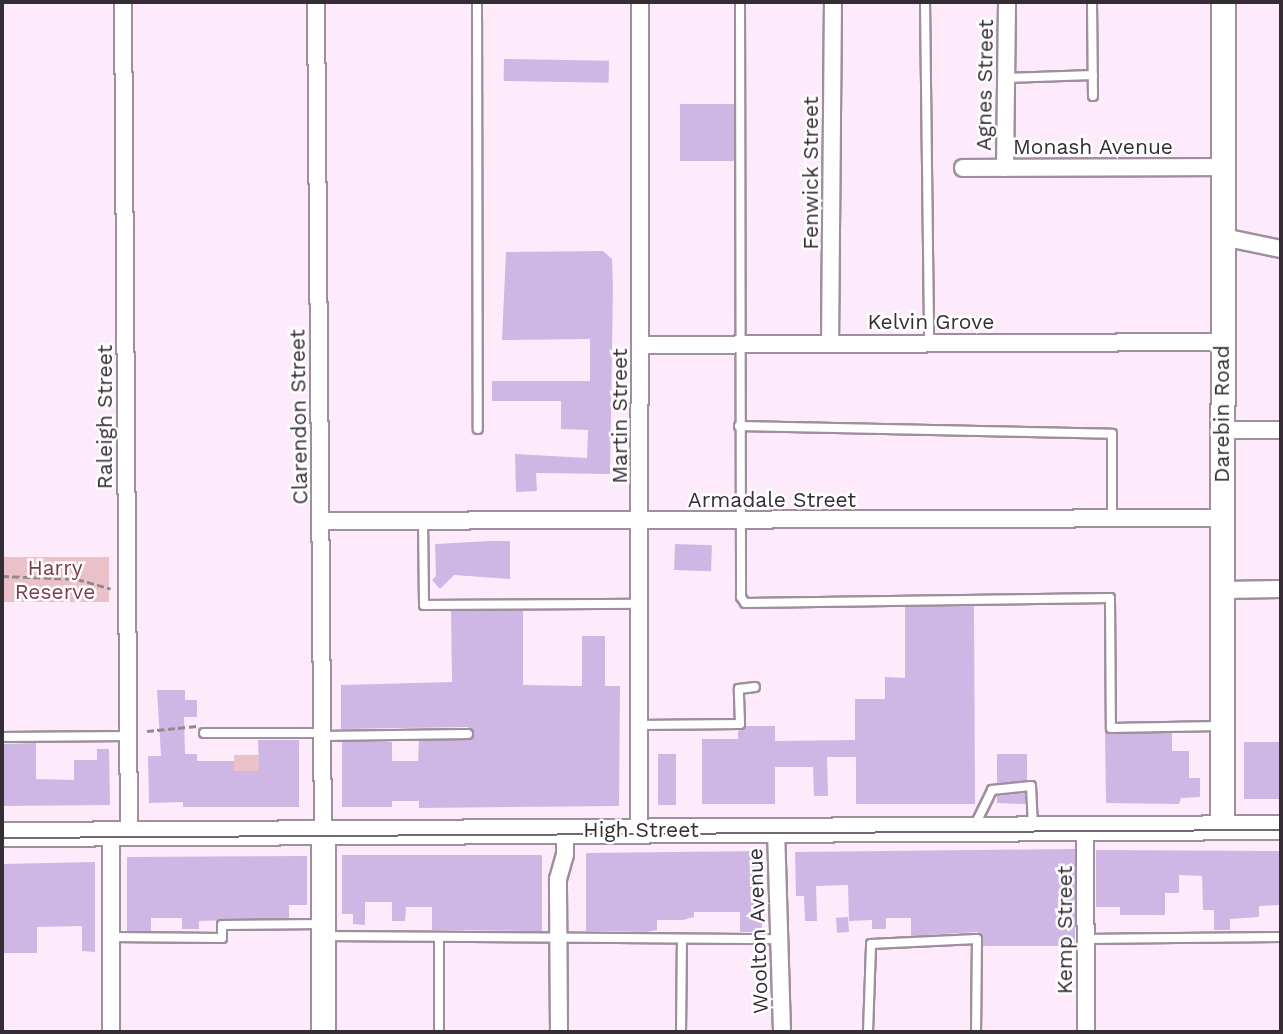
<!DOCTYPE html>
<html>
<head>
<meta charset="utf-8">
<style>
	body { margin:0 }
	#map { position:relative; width:1283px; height:1034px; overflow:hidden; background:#fdebfc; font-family:"Work Sans",sans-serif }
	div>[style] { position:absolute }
	.green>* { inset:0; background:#eac1c9; transform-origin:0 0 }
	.building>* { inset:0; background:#ceb7e5; transform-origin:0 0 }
	.path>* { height:2.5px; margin-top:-1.25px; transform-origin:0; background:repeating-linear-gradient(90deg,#948793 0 7px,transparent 0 10.5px) }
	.roads { filter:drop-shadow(2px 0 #9f8f9e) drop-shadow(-2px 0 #9f8f9e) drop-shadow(0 2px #9f8f9e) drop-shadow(0 -2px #9f8f9e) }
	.lane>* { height:8px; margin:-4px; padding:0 4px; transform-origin:4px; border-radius:4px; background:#fff }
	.street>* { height:16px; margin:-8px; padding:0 8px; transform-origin:8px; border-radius:8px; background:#fff }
	.secondary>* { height:23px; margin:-11.5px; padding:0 11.5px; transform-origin:11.5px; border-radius:11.5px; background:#fff }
	.tram>* { height:2px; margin:-1px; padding:0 1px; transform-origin:1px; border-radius:1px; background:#726872 }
	span { translate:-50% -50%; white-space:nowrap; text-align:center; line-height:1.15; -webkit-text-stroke:5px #fff; paint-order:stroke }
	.street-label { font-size:21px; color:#342d34 }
	.park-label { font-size:21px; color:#7f394a }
	.frame { position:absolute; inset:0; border:4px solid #342d34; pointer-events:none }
</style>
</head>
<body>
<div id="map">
	<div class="green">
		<div style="left:109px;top:557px;width:45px;height:107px;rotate:90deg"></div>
		<div style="clip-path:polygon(234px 755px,259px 755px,259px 784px,254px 771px,240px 771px,234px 785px)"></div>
	</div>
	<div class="building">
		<div style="left:504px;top:59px;width:105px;height:22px;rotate:1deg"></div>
		<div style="left:734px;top:104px;width:57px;height:54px;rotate:90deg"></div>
		<div style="clip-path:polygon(603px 251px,612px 259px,613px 286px,610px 474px,536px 473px,537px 491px,516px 492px,515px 454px,587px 458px,588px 430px,561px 429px,561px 401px,492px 401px,492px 381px,590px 381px,590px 339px,502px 340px,506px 252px)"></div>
		<div style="clip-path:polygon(490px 541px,510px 541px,510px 579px,454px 575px,440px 589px,432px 580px,436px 576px,435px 544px)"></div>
		<div style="left:675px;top:544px;width:37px;height:26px;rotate:2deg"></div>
		<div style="clip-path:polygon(974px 606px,975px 804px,856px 804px,856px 757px,827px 757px,828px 796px,814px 796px,813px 767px,775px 767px,775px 804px,702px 804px,702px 739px,738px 739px,738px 731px,746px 726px,775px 726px,775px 741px,855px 740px,855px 699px,885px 699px,885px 677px,905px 678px,905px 607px)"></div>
		<div style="clip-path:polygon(451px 611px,523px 611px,523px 685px,582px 686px,582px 636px,605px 636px,605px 686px,620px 686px,619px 806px,419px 808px,419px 801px,392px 801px,392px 807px,342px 807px,342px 742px,392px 742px,392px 761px,418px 761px,419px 741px,474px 737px,468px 727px,341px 729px,341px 685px,452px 682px)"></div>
		<div style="clip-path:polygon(157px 690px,185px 690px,185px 700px,197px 700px,197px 717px,184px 717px,185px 754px,197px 754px,197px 761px,234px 761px,234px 771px,259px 771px,258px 740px,299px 740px,299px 807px,183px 807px,183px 802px,149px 803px,148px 756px,161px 756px)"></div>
		<div style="clip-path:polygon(1105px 731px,1172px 733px,1172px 751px,1189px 751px,1189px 778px,1200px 778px,1200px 797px,1181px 798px,1179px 804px,1106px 803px)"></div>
		<div style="left:1281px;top:742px;width:57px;height:37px;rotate:90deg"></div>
		<div style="clip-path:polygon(36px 743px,36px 779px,74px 780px,74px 760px,97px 760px,97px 749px,109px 749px,110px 805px,2px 806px,2px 744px)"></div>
		<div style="left:658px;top:754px;width:18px;height:51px"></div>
		<div style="left:997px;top:754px;width:30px;height:29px"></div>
		<div style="clip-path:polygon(1025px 793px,1025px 804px,997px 803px,997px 796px)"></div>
		<div style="clip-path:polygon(1075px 849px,1075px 946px,983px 946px,983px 936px,977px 932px,911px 936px,911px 918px,886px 918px,886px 929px,872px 929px,872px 920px,849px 921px,848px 885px,816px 886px,817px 921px,805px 921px,804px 896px,796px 896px,795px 852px)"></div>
		<div style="clip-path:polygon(1096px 850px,1281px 851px,1281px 905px,1259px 906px,1259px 917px,1230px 919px,1230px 930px,1214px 930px,1214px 910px,1203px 910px,1202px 876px,1179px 875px,1179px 893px,1165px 893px,1165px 915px,1120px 915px,1120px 907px,1096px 907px)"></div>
		<div style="clip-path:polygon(761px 851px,762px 932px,740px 932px,740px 912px,694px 912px,694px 917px,683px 920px,657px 920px,657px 930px,646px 932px,586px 931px,586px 853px)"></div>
		<div style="clip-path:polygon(342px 855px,542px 855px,542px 931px,432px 930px,432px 907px,406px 907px,405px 921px,392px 921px,392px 902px,365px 902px,365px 925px,353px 924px,353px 914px,342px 914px)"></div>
		<div style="clip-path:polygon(307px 856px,307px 905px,289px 905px,289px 918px,199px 921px,199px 929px,182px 929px,182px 918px,151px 918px,151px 931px,127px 931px,127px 857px)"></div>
		<div style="clip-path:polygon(95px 862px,95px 952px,82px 951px,82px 926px,37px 927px,37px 953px,2px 953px,2px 864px)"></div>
		<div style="left:848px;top:917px;width:15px;height:12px;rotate:86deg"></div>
	</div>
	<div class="path">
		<div style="left:2px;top:576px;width:75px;rotate:2.3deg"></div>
		<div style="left:77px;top:579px;width:35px;rotate:16deg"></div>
		<div style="left:147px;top:731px;width:50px;rotate:-5.7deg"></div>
	</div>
	<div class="roads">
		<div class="lane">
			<div style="left:477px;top:2px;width:427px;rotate:89.9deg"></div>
			<div style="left:740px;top:2px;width:595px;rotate:89.9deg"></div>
			<div style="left:741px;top:597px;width:7px;rotate:56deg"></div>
			<div style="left:745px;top:603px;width:365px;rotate:-0.8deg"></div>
			<div style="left:1110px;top:598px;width:130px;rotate:89.6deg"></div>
			<div style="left:1111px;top:728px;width:108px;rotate:-1.1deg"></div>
			<div style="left:925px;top:2px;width:341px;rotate:89.3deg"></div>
			<div style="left:1092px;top:2px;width:94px;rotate:89.4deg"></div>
			<div style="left:1006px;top:78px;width:87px;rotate:-2deg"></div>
			<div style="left:739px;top:426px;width:373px;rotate:1.2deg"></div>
			<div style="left:1112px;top:434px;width:85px;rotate:90deg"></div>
			<div style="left:423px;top:521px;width:84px;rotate:89.3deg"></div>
			<div style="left:424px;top:605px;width:217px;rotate:-0.3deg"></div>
			<div style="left:640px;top:725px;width:100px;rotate:-0.6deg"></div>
			<div style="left:740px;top:724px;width:35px;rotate:-92deg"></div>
			<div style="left:739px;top:689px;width:16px;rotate:-7deg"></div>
			<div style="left:204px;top:733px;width:119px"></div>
			<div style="left:323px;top:736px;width:145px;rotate:-0.8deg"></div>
			<div style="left:2px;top:737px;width:126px;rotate:-0.5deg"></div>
			<div style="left:975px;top:825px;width:39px;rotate:-64deg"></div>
			<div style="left:992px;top:790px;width:39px;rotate:-6deg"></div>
			<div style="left:1031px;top:786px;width:41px;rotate:87.2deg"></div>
			<div style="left:324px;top:936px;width:456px;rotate:0.4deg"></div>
			<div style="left:111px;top:937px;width:111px;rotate:0.5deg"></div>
			<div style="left:222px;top:938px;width:13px;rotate:-90deg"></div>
			<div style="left:222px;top:925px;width:100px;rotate:-0.6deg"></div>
			<div style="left:1086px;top:939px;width:195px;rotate:-0.6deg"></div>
			<div style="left:439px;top:1032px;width:94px;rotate:-90deg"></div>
			<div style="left:681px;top:1032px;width:92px;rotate:-89.4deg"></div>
			<div style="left:868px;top:1032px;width:88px;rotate:-88deg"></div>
			<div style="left:871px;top:944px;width:106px;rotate:-2.7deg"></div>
			<div style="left:977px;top:939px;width:93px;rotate:90.6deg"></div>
		</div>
		<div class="street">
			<div style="left:123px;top:2px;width:830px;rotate:89.59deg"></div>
			<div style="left:316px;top:2px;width:829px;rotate:89.52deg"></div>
			<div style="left:963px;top:168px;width:260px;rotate:-0.2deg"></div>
			<div style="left:1005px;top:168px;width:166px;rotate:-89.3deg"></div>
			<div style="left:1223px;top:237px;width:59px;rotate:11.7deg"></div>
			<div style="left:830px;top:344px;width:342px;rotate:-89.5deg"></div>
			<div style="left:641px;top:345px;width:582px;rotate:-0.3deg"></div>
			<div style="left:1222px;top:430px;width:59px"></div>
			<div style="left:321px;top:521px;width:901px;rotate:-0.19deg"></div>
			<div style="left:1223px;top:590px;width:58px;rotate:-1deg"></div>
			<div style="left:1085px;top:827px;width:205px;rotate:89.7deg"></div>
			<div style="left:776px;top:829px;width:203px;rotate:88.3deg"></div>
			<div style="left:639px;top:830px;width:828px;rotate:-89.93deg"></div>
			<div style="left:111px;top:1032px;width:200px;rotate:-90deg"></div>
			<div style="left:559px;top:1032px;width:153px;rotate:-90.4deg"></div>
			<div style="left:558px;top:879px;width:25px;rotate:-74deg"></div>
			<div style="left:565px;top:855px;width:25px;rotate:-90deg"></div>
		</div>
		<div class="secondary">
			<div style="left:1222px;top:827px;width:825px;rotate:-89.93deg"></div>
			<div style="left:2px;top:834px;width:1279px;rotate:-0.31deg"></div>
			<div style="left:323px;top:1032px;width:201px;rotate:-90deg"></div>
		</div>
	</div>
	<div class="tram">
		<div style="left:2px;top:838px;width:1279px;rotate:-0.36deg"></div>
	</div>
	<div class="street-label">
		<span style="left:985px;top:85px;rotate:-89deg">Agnes Street</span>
		<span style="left:1093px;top:147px">Monash Avenue</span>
		<span style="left:811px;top:173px;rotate:-90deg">Fenwick Street</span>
		<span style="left:931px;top:322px">Kelvin Grove</span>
		<span style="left:1222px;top:414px;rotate:-90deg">Darebin Road</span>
		<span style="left:620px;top:416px;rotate:-90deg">Martin Street</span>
		<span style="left:105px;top:417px;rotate:-90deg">Raleigh Street</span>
		<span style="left:299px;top:417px;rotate:-91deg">Clarendon Street</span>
		<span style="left:772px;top:500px">Armadale Street</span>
		<span style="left:641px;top:830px">High Street</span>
		<span style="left:1065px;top:930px;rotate:-90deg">Kemp Street</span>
		<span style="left:758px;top:931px;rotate:-92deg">Woolton Avenue</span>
	</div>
	<div class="park-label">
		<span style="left:55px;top:580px">Harry<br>Reserve</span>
	</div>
	<div class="frame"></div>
</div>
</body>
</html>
